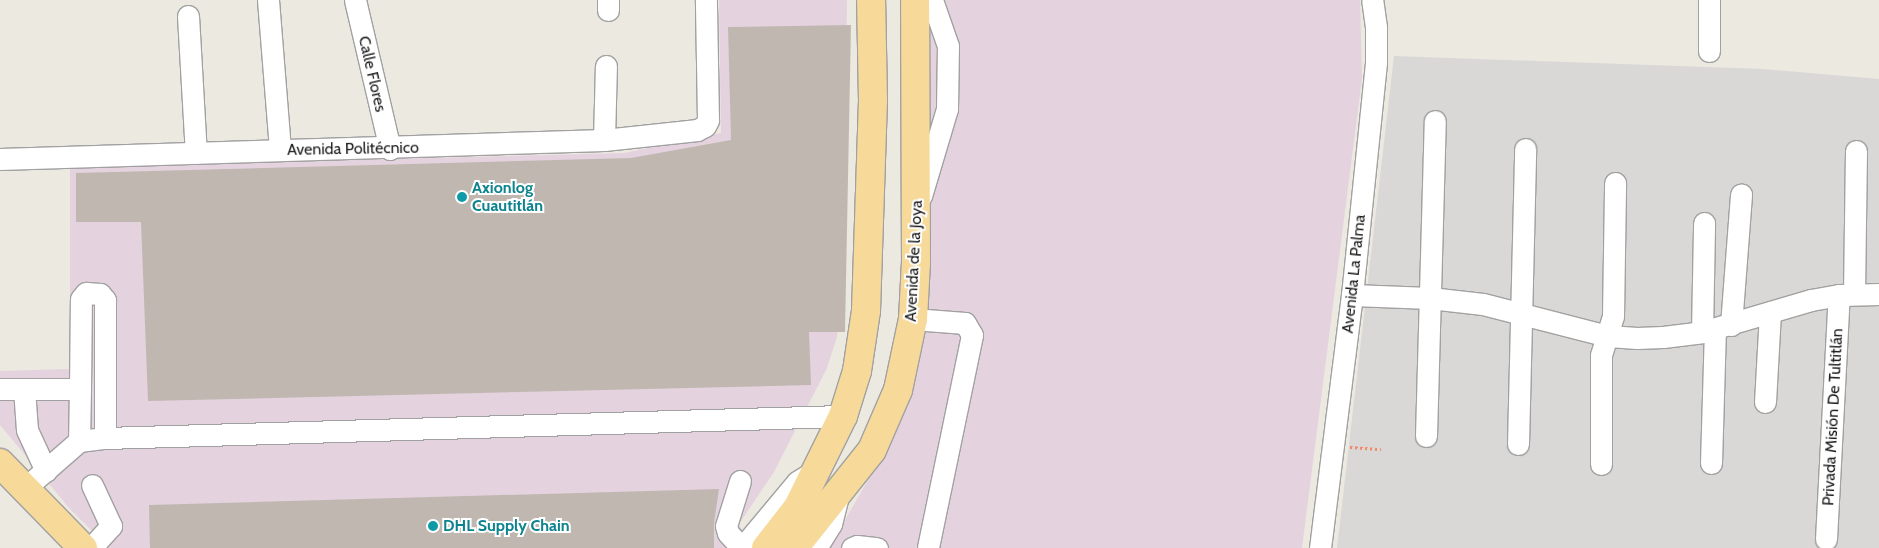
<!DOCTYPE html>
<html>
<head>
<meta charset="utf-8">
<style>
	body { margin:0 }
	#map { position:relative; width:1879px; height:548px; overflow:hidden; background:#ece9e0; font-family:Cabin,sans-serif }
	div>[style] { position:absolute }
	.residential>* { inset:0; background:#d9d8d7 }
	.industrial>* { inset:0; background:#e5d2df }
	.building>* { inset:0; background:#c0b8b0 }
	.path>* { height:2.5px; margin-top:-1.25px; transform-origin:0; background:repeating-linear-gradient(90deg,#f3896a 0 2.5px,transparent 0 5px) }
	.roads { filter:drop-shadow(1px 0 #a1a1a1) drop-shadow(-1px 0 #a1a1a1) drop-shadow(0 1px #a1a1a1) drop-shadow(0 -1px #a1a1a1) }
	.minor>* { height:21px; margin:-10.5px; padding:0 10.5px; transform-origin:10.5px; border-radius:10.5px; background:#fff }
	.major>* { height:28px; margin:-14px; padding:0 14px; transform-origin:14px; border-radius:14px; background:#f7da9a }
	.dots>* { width:14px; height:14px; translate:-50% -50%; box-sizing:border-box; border:2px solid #fff; border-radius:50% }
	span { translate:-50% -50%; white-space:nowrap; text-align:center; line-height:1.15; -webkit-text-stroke:4px #fff; paint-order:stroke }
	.street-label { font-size:16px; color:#1a1a1a }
	.culture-label { font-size:16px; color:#0d838f; font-weight:700 }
	.left { translate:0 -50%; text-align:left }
</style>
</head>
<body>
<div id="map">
	<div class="residential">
		<div style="clip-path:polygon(1394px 56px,1763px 69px,1879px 79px,1879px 548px,1337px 548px)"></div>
	</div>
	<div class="industrial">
		<div style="clip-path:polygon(719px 0,847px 0,844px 267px,837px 337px,827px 368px,774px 472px,739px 524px,743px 531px,727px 548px,109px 548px,70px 509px,0 425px,0 371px,70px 369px,70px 167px,624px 153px,721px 133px)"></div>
		<div style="clip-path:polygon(926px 0,1360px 0,1362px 78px,1302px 548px,829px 548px,884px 452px,925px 331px)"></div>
	</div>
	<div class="building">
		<div style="clip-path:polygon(851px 25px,845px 332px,809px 332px,811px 385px,148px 401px,141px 222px,76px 222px,76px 173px,631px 158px,731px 140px,728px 27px)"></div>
		<div style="clip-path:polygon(719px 489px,714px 523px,714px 548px,150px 548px,149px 505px)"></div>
	</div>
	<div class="path">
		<div style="left:1350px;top:447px;width:31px;rotate:4deg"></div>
	</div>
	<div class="roads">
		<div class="minor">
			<div style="left:268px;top:0;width:150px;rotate:85.4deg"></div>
			<div style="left:355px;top:0;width:153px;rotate:76.8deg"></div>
			<div style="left:608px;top:0;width:10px;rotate:90deg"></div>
			<div style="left:188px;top:16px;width:137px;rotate:86.7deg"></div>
			<div style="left:1709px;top:51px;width:51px;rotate:-90deg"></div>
			<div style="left:604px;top:140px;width:74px;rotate:-88.5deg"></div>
			<div style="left:0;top:159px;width:604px;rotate:-1.8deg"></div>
			<div style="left:604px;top:140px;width:94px;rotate:-6.1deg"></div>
			<div style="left:697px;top:130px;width:9px;rotate:-27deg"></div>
			<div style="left:705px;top:126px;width:7px;rotate:-63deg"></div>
			<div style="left:708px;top:120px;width:120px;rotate:-91deg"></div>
			<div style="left:921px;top:196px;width:91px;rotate:-73.4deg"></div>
			<div style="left:947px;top:109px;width:63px;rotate:-89.1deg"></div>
			<div style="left:948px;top:46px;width:49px;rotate:-109.2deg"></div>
			<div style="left:1854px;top:294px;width:143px;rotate:-89.2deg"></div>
			<div style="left:1352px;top:295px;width:78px;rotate:2.2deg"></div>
			<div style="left:1430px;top:298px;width:53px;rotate:6.5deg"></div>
			<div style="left:1483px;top:304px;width:129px;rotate:14.4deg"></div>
			<div style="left:1608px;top:336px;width:29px;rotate:4deg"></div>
			<div style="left:1637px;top:338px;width:26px;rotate:-2deg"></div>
			<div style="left:1663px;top:337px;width:39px;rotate:-7deg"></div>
			<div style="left:1702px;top:332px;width:114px;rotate:-16.4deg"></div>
			<div style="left:1811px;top:300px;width:28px;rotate:-10deg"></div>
			<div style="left:1839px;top:295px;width:40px;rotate:-1.4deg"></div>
			<div style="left:913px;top:319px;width:52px;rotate:4.4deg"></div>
			<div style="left:965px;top:323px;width:14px;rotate:60deg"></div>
			<div style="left:972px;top:335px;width:217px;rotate:101.7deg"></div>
			<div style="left:1731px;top:325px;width:131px;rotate:-85.6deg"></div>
			<div style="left:1702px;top:332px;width:109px;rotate:-88.9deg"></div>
			<div style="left:0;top:389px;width:24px"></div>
			<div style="left:24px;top:389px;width:41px;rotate:85.8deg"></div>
			<div style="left:27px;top:430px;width:45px;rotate:65.1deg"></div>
			<div style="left:24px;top:389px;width:56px"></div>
			<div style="left:80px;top:389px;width:52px;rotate:91.1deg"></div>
			<div style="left:80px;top:389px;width:90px;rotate:-89.4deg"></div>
			<div style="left:81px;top:299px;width:8px;rotate:-50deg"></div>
			<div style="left:86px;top:293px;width:14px;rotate:4deg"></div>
			<div style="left:100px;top:294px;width:8px;rotate:50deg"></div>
			<div style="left:105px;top:300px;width:138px;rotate:90deg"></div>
			<div style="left:1765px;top:402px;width:90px;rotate:-86.8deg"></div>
			<div style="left:1426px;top:436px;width:315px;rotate:-88.4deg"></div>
			<div style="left:1518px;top:444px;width:295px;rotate:-88.6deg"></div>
			<div style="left:1711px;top:463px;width:134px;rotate:-88.3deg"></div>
			<div style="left:1601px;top:464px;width:109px;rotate:-90deg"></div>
			<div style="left:1601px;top:355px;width:41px;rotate:-72.9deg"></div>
			<div style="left:1613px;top:316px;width:133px;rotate:-89.1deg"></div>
			<div style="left:740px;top:481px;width:47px;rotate:107.3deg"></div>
			<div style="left:726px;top:526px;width:7px;rotate:74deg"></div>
			<div style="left:728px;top:533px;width:21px;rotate:47deg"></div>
			<div style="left:24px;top:489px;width:73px;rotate:-41.1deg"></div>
			<div style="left:79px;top:441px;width:26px;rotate:-7deg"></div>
			<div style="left:105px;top:438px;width:738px;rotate:-1.71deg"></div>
			<div style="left:1826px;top:539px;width:244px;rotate:-87deg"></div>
			<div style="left:91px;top:548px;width:30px;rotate:-48deg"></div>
			<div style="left:111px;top:526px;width:45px;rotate:-114.9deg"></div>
			<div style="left:742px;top:548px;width:86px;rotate:-50.2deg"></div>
			<div style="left:797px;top:482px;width:22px;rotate:-32deg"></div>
			<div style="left:816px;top:548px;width:28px;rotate:-58deg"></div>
			<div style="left:831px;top:524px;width:29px;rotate:-76deg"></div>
			<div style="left:852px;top:548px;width:5px;rotate:-22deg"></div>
			<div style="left:857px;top:546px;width:20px;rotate:6deg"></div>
			<div style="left:1320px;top:548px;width:255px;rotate:-82.8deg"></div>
			<div style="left:1352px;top:295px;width:234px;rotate:-84.1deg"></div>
			<div style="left:1376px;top:62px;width:35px;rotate:-90deg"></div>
			<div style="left:1376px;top:27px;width:27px;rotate:-98deg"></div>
		</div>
		<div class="major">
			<div style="left:0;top:463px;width:119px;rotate:45.7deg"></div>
			<div style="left:766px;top:548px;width:52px;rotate:-52deg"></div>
			<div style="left:798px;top:507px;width:102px;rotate:-63.7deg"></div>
			<div style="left:843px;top:416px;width:47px;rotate:-72.7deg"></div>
			<div style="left:857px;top:371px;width:61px;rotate:-81.5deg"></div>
			<div style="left:866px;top:311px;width:211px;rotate:-88.1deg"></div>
			<div style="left:873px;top:100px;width:100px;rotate:-91.1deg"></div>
			<div style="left:794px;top:548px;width:125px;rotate:-51.5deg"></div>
			<div style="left:872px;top:450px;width:65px;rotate:-66.6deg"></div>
			<div style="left:898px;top:390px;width:73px;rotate:-78.1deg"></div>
			<div style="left:913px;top:319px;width:57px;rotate:-87deg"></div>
			<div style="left:916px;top:262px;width:262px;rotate:-90.2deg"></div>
		</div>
	</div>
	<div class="dots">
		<div style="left:462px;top:197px;background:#0f9aa8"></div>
		<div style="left:433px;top:526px;background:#0f9aa8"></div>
	</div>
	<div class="street-label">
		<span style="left:372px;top:74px;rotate:77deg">Calle Flores</span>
		<span style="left:353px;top:149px;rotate:-1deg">Avenida Politécnico</span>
		<span style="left:914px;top:261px;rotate:-87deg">Avenida de la Joya</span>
		<span style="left:1354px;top:274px;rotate:-84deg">Avenida La Palma</span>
		<span style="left:1833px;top:417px;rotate:-87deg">Privada Misión De Tultitlán</span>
	</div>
	<div class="culture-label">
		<span class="left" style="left:472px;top:197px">Axionlog<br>Cuautitlán</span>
		<span class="left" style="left:443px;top:526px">DHL Supply Chain</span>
	</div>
</div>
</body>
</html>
